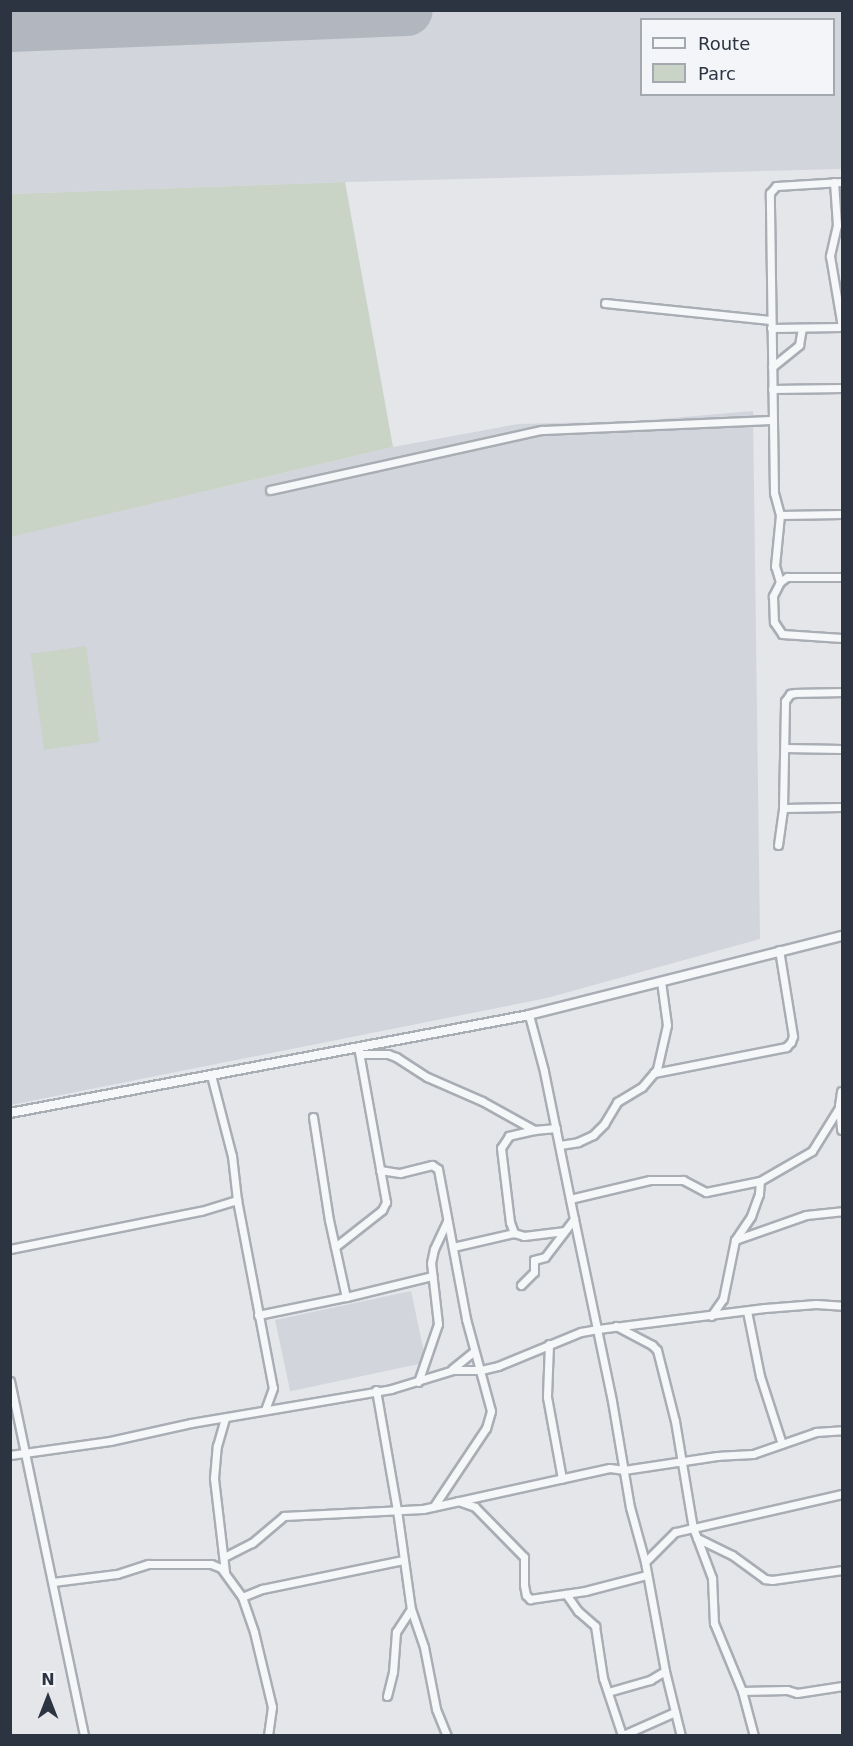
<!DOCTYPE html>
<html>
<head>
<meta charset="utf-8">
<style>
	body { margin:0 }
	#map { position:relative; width:853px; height:1746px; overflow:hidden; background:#e4e6ea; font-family:"DejaVu Sans",sans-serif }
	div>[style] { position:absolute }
	.built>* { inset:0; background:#d2d5dc; transform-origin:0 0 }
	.green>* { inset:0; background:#c9d3c6; transform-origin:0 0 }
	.runway>* { height:52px; margin:-26px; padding:0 26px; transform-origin:26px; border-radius:26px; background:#b2b6be }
	.roads { filter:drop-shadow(2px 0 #a9adb4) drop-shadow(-2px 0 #a9adb4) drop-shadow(0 2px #a9adb4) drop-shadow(0 -2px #a9adb4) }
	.minor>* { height:7px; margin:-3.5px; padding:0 3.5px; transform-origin:3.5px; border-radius:3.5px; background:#f6f7f9 }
	.tertiary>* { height:8px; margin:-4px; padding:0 4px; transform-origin:4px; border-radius:4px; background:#f6f7f9 }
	span { translate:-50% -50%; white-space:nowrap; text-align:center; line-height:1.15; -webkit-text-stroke:5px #f3f5f8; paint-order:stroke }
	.frame { position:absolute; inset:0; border:12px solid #2d3441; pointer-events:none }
	.legend { position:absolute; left:640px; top:18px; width:195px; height:78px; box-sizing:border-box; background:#f3f5f8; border:2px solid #a4a8af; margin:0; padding:8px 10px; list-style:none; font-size:18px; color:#2d3441 }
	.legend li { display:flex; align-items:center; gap:12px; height:30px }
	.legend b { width:30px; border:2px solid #a4a8af }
	.north { position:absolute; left:18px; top:1668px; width:60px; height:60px; -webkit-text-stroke:4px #f3f5f8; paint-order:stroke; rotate:0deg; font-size:16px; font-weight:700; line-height:24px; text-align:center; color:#2d3441 }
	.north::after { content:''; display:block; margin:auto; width:21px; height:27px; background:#2d3441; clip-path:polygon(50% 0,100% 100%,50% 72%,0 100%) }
</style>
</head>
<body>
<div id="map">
	<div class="built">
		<div style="clip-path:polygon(evenodd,10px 11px,842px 11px,842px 169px,345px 182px,11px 194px,10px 11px,642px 20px,834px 20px,834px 94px,642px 94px,642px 20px)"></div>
		<div style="clip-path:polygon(753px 411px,760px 939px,547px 998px,11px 1105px,10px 537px,393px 447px,518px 424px,638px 421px)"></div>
		<div style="left:411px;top:1291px;width:73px;height:139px;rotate:78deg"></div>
	</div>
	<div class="green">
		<div style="clip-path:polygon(345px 182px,393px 447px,11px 537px,11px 194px)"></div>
		<div style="left:86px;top:646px;width:97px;height:56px;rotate:82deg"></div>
	</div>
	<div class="runway">
		<div style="left:10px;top:26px;width:397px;rotate:-2.3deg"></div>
	</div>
	<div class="roads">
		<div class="minor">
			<div style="left:834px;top:182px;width:43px;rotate:86deg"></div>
			<div style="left:837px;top:225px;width:32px;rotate:103deg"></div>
			<div style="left:830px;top:256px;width:72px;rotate:80.4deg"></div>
			<div style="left:605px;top:303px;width:166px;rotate:5.9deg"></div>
			<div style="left:771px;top:328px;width:71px;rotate:-0.8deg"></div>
			<div style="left:772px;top:367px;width:35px;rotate:-39deg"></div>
			<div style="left:799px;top:345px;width:17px;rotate:-80deg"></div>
			<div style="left:772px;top:389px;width:70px;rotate:-0.8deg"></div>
			<div style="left:270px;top:490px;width:278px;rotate:-12.5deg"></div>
			<div style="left:541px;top:430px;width:232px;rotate:-2.5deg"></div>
			<div style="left:780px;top:515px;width:62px;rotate:-0.9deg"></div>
			<div style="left:842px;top:577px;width:55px;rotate:180deg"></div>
			<div style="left:787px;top:577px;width:9px;rotate:144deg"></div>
			<div style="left:780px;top:582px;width:16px;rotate:117deg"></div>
			<div style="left:773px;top:596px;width:26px;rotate:88deg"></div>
			<div style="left:774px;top:622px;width:14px;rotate:56deg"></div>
			<div style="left:782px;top:634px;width:60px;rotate:3.8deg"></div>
			<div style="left:780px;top:582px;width:17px;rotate:-107deg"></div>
			<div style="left:775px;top:566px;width:51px;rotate:-84.4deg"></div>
			<div style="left:780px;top:515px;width:23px;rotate:-105deg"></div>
			<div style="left:774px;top:493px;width:300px;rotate:-90.8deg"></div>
			<div style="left:770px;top:193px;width:9px;rotate:-49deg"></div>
			<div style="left:776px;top:186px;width:66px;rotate:-3.5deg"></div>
			<div style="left:785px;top:748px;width:57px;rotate:1deg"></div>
			<div style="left:783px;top:808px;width:59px;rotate:-1deg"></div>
			<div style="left:778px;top:845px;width:37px;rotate:-82deg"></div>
			<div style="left:783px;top:808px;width:107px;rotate:-88.9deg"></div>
			<div style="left:785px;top:701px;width:9px;rotate:-54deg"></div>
			<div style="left:790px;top:694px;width:5px;rotate:-11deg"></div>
			<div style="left:795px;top:693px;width:47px;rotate:-1.2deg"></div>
			<div style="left:360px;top:1054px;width:28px"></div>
			<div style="left:388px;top:1054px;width:9px;rotate:21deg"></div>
			<div style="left:396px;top:1057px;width:37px;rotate:33deg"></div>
			<div style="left:427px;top:1077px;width:60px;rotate:23.6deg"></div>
			<div style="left:482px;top:1101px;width:60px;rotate:29.1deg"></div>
			<div style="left:534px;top:1130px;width:22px;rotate:-5deg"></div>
			<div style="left:654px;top:1073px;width:135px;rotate:-11.1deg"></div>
			<div style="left:786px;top:1047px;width:7px;rotate:-45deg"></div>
			<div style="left:791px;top:1042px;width:6px;rotate:-72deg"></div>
			<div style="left:793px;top:1036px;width:87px;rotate:-99.2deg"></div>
			<div style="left:211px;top:1075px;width:84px;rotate:75.5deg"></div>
			<div style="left:232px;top:1156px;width:44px;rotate:83.5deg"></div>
			<div style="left:237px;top:1200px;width:191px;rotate:79.2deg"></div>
			<div style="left:273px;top:1388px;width:23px;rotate:110deg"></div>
			<div style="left:313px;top:1117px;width:104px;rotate:81.2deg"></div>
			<div style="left:329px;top:1220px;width:79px;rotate:77.6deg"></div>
			<div style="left:534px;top:1130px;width:26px;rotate:167deg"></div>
			<div style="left:509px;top:1136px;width:14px;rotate:124deg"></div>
			<div style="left:501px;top:1148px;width:75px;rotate:83.1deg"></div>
			<div style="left:510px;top:1222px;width:12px;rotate:70deg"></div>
			<div style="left:514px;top:1233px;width:10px;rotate:17deg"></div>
			<div style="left:524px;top:1236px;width:39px;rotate:-7deg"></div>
			<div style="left:560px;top:1145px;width:18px;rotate:-9deg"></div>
			<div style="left:578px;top:1142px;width:17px;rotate:-25deg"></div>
			<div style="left:593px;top:1135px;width:16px;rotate:-45deg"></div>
			<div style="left:604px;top:1124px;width:26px;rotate:-59deg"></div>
			<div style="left:617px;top:1102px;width:29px;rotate:-31deg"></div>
			<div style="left:642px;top:1087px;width:23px;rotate:-50deg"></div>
			<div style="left:657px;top:1069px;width:45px;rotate:-77.2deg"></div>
			<div style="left:667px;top:1025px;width:44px;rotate:-97.8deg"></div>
			<div style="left:380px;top:1170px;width:20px;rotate:9deg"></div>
			<div style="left:400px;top:1173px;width:33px;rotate:-14deg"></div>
			<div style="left:432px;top:1165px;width:7px;rotate:34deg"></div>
			<div style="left:438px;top:1169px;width:153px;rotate:79.4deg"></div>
			<div style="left:466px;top:1319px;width:95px;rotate:74.8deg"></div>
			<div style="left:491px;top:1411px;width:18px;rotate:106deg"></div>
			<div style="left:486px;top:1428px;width:94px;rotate:123.7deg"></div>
			<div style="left:570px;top:1199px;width:82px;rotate:-13.4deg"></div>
			<div style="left:650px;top:1180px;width:33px"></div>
			<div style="left:683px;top:1180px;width:26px;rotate:28deg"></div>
			<div style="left:706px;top:1192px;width:55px;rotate:-11.5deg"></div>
			<div style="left:760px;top:1181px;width:60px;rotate:-30deg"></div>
			<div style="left:812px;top:1151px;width:53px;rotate:-58.1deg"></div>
			<div style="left:574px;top:1219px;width:186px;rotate:78.2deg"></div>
			<div style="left:612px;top:1401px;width:108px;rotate:80.4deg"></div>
			<div style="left:630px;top:1507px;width:57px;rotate:74.7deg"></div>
			<div style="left:645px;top:1562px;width:111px;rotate:79.6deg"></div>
			<div style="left:665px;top:1671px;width:67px;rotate:76.2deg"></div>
			<div style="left:735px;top:1240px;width:75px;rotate:-19.4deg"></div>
			<div style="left:806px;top:1215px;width:36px;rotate:-6deg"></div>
			<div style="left:335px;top:1247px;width:60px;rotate:-38.2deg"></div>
			<div style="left:382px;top:1210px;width:9px;rotate:-63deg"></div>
			<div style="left:386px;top:1202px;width:158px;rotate:-100.2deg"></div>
			<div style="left:453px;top:1247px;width:63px;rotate:-12.9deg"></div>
			<div style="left:10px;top:1249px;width:195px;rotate:-11.3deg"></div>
			<div style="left:201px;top:1211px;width:38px;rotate:-17deg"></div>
			<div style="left:521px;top:1285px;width:18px;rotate:-45deg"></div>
			<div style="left:534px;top:1272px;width:12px;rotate:-90deg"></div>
			<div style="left:534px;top:1260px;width:11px;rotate:-15deg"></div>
			<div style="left:545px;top:1257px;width:48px;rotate:-52.7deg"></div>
			<div style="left:574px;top:1219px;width:151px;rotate:-101.5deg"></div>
			<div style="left:544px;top:1071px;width:58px;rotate:-105deg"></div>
			<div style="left:747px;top:1311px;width:66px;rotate:78.7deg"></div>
			<div style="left:760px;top:1376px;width:71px;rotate:72.1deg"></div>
			<div style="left:258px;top:1315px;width:90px;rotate:-11.6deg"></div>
			<div style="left:346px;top:1297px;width:89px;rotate:-13.7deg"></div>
			<div style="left:711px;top:1316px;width:21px;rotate:-55deg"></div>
			<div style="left:723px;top:1299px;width:60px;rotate:-78.5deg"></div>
			<div style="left:735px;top:1240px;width:29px;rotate:-56deg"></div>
			<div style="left:751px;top:1216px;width:23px;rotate:-70deg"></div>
			<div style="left:759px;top:1194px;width:13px;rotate:-86deg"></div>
			<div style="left:616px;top:1326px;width:41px;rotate:27.8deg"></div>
			<div style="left:652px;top:1345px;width:7px;rotate:45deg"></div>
			<div style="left:657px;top:1350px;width:73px;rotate:75.8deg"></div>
			<div style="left:675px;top:1421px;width:109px;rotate:80.5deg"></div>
			<div style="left:693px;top:1528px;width:18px;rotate:167deg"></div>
			<div style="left:675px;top:1532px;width:42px;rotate:135deg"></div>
			<div style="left:549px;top:1344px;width:53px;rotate:92.2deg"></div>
			<div style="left:547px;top:1397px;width:83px;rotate:79.6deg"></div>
			<div style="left:452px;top:1369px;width:27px;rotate:-39deg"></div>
			<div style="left:10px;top:1381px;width:363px;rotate:78.2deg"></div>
			<div style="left:418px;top:1382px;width:61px;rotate:-71deg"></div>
			<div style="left:438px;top:1324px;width:61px;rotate:-96.5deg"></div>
			<div style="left:431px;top:1263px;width:14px;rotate:-78deg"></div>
			<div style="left:434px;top:1249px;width:31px;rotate:-65deg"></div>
			<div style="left:376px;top:1390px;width:122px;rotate:80.1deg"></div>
			<div style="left:397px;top:1510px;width:100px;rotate:82deg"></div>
			<div style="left:411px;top:1609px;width:40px;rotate:71.1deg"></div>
			<div style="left:424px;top:1647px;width:63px;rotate:79deg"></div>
			<div style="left:436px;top:1709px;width:29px;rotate:68deg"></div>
			<div style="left:10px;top:1455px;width:101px;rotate:-8deg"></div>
			<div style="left:110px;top:1441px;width:83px;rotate:-12.5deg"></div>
			<div style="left:191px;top:1423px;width:203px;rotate:-9.6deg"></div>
			<div style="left:391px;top:1389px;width:65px;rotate:-17deg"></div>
			<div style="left:453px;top:1370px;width:28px"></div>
			<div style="left:481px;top:1370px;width:17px;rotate:-13deg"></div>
			<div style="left:498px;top:1366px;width:90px;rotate:-22.3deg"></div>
			<div style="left:581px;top:1332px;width:17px;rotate:-10deg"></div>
			<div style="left:598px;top:1329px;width:168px;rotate:-7.2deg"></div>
			<div style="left:765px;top:1308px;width:51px;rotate:-4.5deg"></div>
			<div style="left:816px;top:1304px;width:26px;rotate:4deg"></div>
			<div style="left:842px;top:1494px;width:153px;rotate:167.1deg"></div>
			<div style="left:693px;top:1528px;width:11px;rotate:68deg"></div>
			<div style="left:697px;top:1538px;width:39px;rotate:26deg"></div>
			<div style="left:732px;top:1555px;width:41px;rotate:36deg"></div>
			<div style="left:765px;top:1579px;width:7px;rotate:8deg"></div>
			<div style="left:772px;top:1580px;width:71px;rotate:-8.1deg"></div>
			<div style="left:458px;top:1501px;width:18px;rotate:19deg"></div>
			<div style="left:475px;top:1507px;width:70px;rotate:45.6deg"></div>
			<div style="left:524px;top:1557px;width:28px;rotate:90deg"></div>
			<div style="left:524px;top:1585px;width:10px;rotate:79deg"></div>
			<div style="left:526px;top:1595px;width:6px;rotate:45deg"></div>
			<div style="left:530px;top:1599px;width:56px;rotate:-8.3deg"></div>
			<div style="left:585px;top:1591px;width:64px;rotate:-14.5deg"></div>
			<div style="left:697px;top:1538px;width:43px;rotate:69.4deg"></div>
			<div style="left:712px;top:1578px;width:45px;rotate:87.5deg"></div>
			<div style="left:714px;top:1623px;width:74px;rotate:67.6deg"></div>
			<div style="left:742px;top:1691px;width:47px;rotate:75.1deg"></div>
			<div style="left:224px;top:1557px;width:31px;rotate:-27deg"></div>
			<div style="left:252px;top:1543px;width:42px;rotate:-40.2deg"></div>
			<div style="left:284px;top:1516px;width:139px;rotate:-2.9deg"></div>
			<div style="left:423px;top:1509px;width:191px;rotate:-12.4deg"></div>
			<div style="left:610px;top:1468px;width:14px;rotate:8deg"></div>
			<div style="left:624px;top:1470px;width:94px;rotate:-8.6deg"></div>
			<div style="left:717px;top:1456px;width:36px;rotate:-3deg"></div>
			<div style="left:753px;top:1454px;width:67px;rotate:-19.2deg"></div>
			<div style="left:816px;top:1432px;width:26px;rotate:-4deg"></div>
			<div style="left:225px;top:1572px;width:95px;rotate:-96.7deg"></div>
			<div style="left:214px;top:1478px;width:32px;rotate:-85deg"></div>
			<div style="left:217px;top:1446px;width:29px;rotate:-74deg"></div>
			<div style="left:53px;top:1582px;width:64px;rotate:-7.1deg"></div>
			<div style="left:117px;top:1574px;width:33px;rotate:-18deg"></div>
			<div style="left:148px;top:1564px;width:63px"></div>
			<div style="left:211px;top:1564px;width:11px;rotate:22deg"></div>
			<div style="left:221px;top:1568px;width:36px;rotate:54deg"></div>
			<div style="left:242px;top:1597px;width:37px;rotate:71deg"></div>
			<div style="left:254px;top:1632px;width:77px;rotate:76.5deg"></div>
			<div style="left:272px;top:1707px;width:29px;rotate:98deg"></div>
			<div style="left:566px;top:1594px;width:21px;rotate:55deg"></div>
			<div style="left:578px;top:1611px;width:23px;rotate:41deg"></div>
			<div style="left:595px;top:1626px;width:53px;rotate:81.3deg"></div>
			<div style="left:603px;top:1678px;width:60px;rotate:71.6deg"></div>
			<div style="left:242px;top:1597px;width:22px;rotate:-22deg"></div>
			<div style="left:262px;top:1589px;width:144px;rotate:-11.6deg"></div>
			<div style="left:742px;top:1691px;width:45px;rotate:-1.3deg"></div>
			<div style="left:787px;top:1690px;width:10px;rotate:17deg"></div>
			<div style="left:797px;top:1693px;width:46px;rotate:-8.8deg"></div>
			<div style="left:608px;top:1692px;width:44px;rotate:-15.9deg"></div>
			<div style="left:650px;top:1680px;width:17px;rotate:-31deg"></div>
			<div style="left:387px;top:1696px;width:25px;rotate:-76deg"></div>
			<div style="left:393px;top:1672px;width:40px;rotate:-85.7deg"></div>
			<div style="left:396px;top:1632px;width:27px;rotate:-57deg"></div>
			<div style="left:621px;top:1736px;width:59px;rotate:-24deg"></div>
		</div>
		<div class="tertiary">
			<div style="left:842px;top:1092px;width:14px;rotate:98deg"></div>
			<div style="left:840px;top:1106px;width:24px;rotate:85deg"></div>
			<div style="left:10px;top:1113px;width:528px;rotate:-10.69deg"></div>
			<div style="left:529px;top:1015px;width:323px;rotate:-14.2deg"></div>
		</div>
	</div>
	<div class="frame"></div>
	<ul class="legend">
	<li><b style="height:8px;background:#f6f7f9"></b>Route</li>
	<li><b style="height:16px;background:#c9d3c6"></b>Parc</li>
	</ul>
	<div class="north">N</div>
</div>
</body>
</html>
